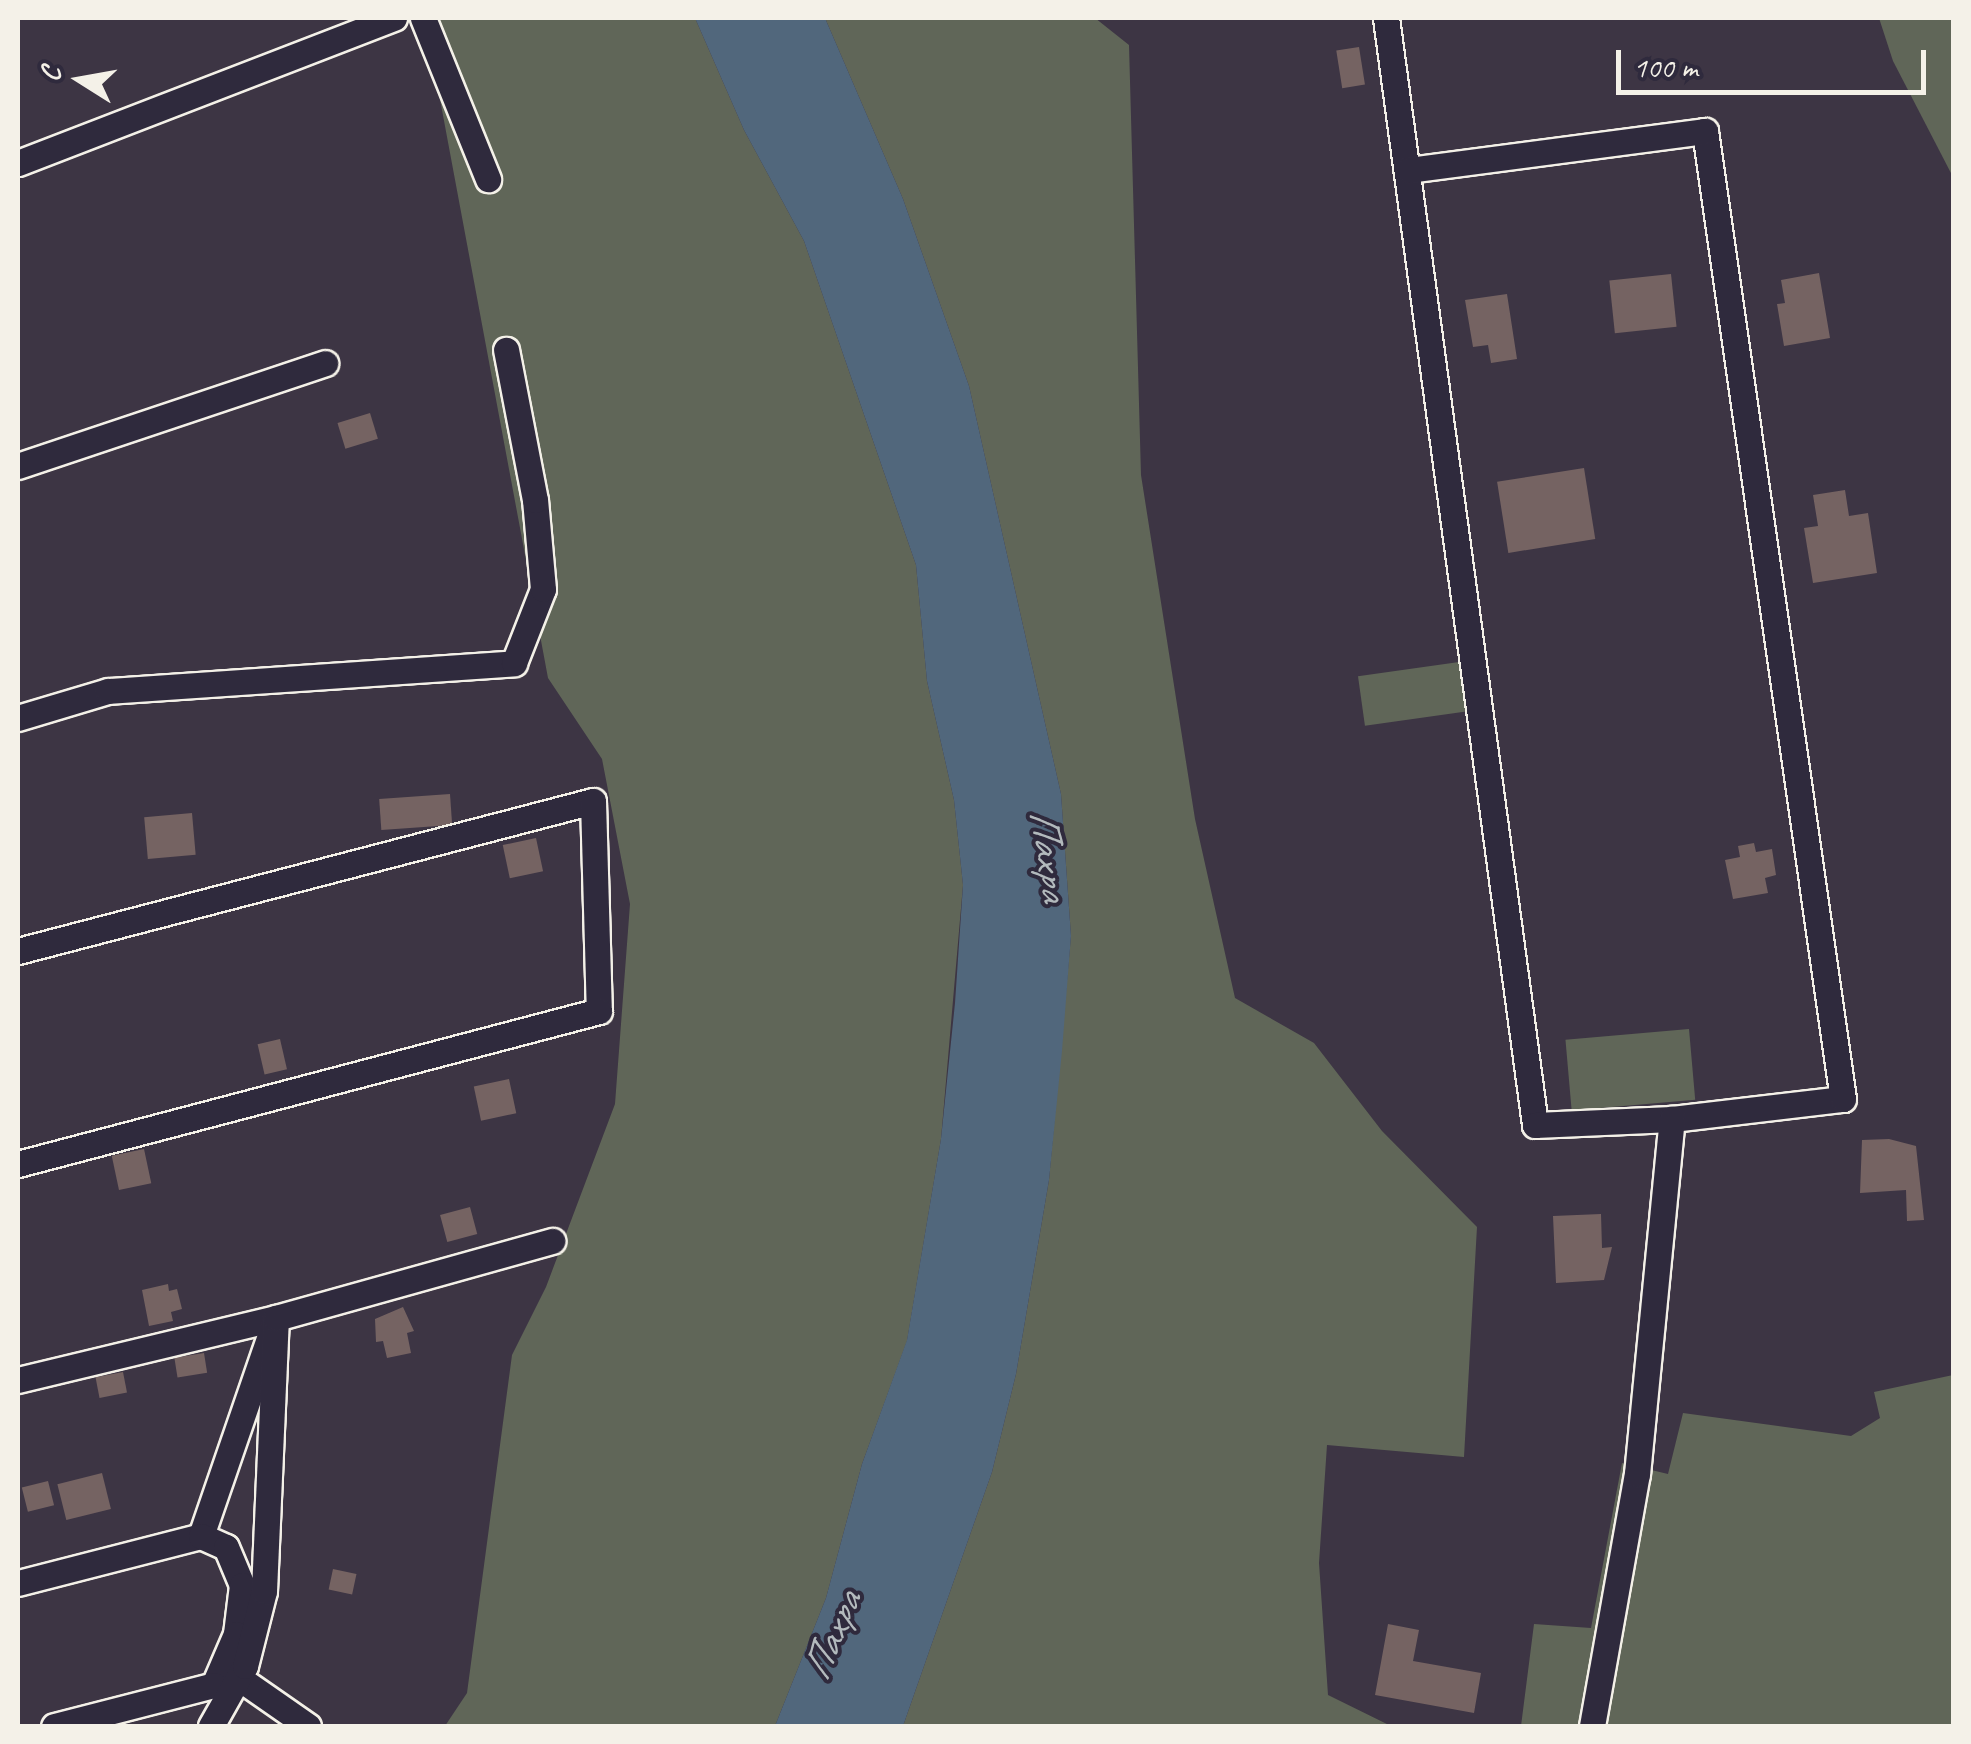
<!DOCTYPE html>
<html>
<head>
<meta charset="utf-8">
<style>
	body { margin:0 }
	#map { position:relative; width:1971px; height:1744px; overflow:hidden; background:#3d3544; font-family:Caveat,sans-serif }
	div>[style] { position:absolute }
	.green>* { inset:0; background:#606658; transform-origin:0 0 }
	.water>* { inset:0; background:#51677c }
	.building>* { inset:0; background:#756362; transform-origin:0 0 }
	.roads { filter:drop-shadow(2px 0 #f4f1e8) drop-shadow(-2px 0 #f4f1e8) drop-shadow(0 2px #f4f1e8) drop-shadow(0 -2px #f4f1e8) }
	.minor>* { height:25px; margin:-12.5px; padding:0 12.5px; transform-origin:12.5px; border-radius:12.5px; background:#2f2a3d }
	span { translate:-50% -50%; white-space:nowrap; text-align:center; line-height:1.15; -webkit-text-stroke:8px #2f2a3d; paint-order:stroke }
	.water-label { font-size:42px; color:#b3babd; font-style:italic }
	.frame { position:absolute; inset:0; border:20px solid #f4f1e8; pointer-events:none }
	.north { position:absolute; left:30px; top:30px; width:100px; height:100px; -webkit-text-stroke:8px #2f2a3d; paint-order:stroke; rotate:281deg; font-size:28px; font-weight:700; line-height:40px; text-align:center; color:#f4f1e8 }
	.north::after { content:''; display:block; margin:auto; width:35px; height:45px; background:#f4f1e8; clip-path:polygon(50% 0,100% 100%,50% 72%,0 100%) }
	.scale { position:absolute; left:1616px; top:50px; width:310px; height:45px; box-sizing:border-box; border:5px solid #f4f1e8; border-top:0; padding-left:12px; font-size:30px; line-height:35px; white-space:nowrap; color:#f4f1e8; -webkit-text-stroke:8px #2f2a3d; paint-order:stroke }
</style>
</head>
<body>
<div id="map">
	<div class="green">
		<div style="clip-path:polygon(419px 18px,695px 18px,744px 130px,804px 241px,916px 565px,927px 681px,954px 800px,963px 885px,941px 1139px,907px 1341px,862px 1464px,826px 1598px,775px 1726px,445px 1726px,467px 1693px,512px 1355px,546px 1287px,615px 1104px,630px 904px,602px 759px,548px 678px,428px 35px)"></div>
		<div style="clip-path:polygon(825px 18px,1095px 18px,1129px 45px,1141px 475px,1195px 819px,1235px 998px,1314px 1043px,1382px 1131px,1477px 1227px,1464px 1457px,1327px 1445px,1319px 1563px,1328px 1695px,1391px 1726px,903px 1726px,992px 1472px,1016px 1374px,1049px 1180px,1071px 936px,1061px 794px,969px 386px,903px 199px)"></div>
		<div style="clip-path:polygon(1879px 18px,1953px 18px,1953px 177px,1893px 61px)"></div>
		<div style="left:1459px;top:662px;width:50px;height:102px;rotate:82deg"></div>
		<div style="left:1689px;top:1029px;width:71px;height:124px;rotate:85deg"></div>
		<div style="clip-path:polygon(1953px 1375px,1953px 1726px,1521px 1726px,1534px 1624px,1591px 1628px,1622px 1463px,1668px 1474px,1683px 1413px,1851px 1436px,1880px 1418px,1874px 1392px)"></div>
	</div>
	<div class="water">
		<div style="clip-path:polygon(695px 18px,825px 18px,903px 199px,969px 386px,1061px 794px,1071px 936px,1062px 1051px,1049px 1180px,1016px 1374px,992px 1472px,903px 1726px,775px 1726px,826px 1598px,862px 1464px,907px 1340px,941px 1139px,955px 1003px,963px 885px,954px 800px,927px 681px,916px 565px,804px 241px,744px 130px)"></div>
	</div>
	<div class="building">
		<div style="left:1359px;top:47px;width:38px;height:23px;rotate:81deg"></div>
		<div style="clip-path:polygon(1819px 273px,1830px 338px,1784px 346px,1777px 304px,1785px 303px,1781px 280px)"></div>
		<div style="left:1671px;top:274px;width:53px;height:62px;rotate:84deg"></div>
		<div style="clip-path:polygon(1507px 294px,1517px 359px,1491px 363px,1488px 345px,1473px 347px,1465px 300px)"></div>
		<div style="left:370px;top:413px;width:27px;height:34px;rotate:73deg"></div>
		<div style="left:1584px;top:468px;width:72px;height:88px;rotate:81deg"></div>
		<div style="clip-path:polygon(1845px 490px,1849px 516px,1868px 513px,1877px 573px,1813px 583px,1804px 528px,1818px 526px,1813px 495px)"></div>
		<div style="left:450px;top:794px;width:31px;height:71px;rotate:86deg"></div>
		<div style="left:192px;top:813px;width:42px;height:48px;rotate:85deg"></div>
		<div style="left:536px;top:838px;width:34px;height:34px;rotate:78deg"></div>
		<div style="clip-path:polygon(1754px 843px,1756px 852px,1772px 849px,1776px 875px,1765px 878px,1768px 893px,1733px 899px,1725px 860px,1740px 857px,1738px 846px)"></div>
		<div style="left:280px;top:1039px;width:31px;height:23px;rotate:77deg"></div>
		<div style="left:509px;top:1079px;width:35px;height:36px;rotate:78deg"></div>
		<div style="clip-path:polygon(1889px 1139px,1916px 1146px,1924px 1220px,1907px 1221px,1906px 1190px,1860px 1193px,1862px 1140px)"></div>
		<div style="left:144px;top:1149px;width:35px;height:33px;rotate:78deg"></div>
		<div style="left:470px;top:1207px;width:28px;height:31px;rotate:75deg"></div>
		<div style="clip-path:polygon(1601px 1214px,1602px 1248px,1612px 1247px,1604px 1280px,1556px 1283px,1553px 1216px)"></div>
		<div style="clip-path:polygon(168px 1284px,169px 1291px,177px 1289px,182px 1309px,171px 1312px,173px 1321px,149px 1326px,142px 1290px)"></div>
		<div style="clip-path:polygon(403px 1307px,414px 1331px,407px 1333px,411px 1353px,387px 1358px,383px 1341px,376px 1342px,375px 1319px)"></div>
		<div style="left:204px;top:1353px;width:20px;height:30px;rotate:81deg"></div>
		<div style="left:123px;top:1372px;width:21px;height:28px;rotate:79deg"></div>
		<div style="left:102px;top:1473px;width:37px;height:46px;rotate:76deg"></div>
		<div style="left:48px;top:1481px;width:25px;height:27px;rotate:76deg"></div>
		<div style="left:333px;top:1569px;width:24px;height:21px;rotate:12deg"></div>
		<div style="clip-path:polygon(1388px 1624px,1419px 1630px,1413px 1661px,1481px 1673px,1474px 1713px,1375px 1695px)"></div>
	</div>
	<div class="roads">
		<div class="minor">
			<div style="left:423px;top:18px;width:174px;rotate:68deg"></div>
			<div style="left:1386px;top:18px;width:1117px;rotate:82.33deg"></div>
			<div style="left:1535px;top:1125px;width:137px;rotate:-2.5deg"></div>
			<div style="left:1672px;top:1119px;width:172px;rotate:-6.7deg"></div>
			<div style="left:1843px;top:1099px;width:978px;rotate:-98.11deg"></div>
			<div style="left:1705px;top:131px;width:299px;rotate:172.5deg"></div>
			<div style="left:18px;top:163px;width:403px;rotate:-21.1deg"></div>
			<div style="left:18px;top:466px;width:324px;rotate:-18.5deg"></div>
			<div style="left:18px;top:718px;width:94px;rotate:-16.7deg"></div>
			<div style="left:108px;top:691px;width:407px;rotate:-3.9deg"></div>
			<div style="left:514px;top:663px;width:79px;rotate:-68.6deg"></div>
			<div style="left:543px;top:589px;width:89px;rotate:-95.1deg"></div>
			<div style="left:535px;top:500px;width:153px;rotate:-100.9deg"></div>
			<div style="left:18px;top:951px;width:594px;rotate:-14.62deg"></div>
			<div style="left:593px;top:801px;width:210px;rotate:88.4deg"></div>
			<div style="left:599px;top:1011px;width:601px;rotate:165.25deg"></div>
			<div style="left:18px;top:1380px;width:265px;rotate:-13.5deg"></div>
			<div style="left:276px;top:1318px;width:231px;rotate:109deg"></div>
			<div style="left:18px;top:1583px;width:189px;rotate:-14.4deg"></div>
			<div style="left:201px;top:1536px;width:27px;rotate:24deg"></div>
			<div style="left:226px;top:1547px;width:41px;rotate:67.2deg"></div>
			<div style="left:242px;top:1585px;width:49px;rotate:97deg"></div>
			<div style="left:236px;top:1634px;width:56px;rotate:113.3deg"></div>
			<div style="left:214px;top:1685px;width:165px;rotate:165.6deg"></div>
			<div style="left:239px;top:1678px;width:84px;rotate:34.8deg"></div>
			<div style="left:211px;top:1726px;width:69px;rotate:-60.5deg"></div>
			<div style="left:245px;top:1666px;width:77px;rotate:-75.8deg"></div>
			<div style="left:264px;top:1591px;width:273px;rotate:-87.5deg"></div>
			<div style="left:276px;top:1318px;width:287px;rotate:-15.6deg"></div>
			<div style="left:1592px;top:1726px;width:256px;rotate:-79.9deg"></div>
			<div style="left:1637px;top:1474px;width:357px;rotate:-84.4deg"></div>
		</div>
	</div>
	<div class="water-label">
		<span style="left:1049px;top:855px;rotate:82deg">Пахра</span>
		<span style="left:832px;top:1636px;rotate:-67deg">Пахра</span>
	</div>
	<div class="frame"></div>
	<div class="north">С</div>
	<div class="scale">100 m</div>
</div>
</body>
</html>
